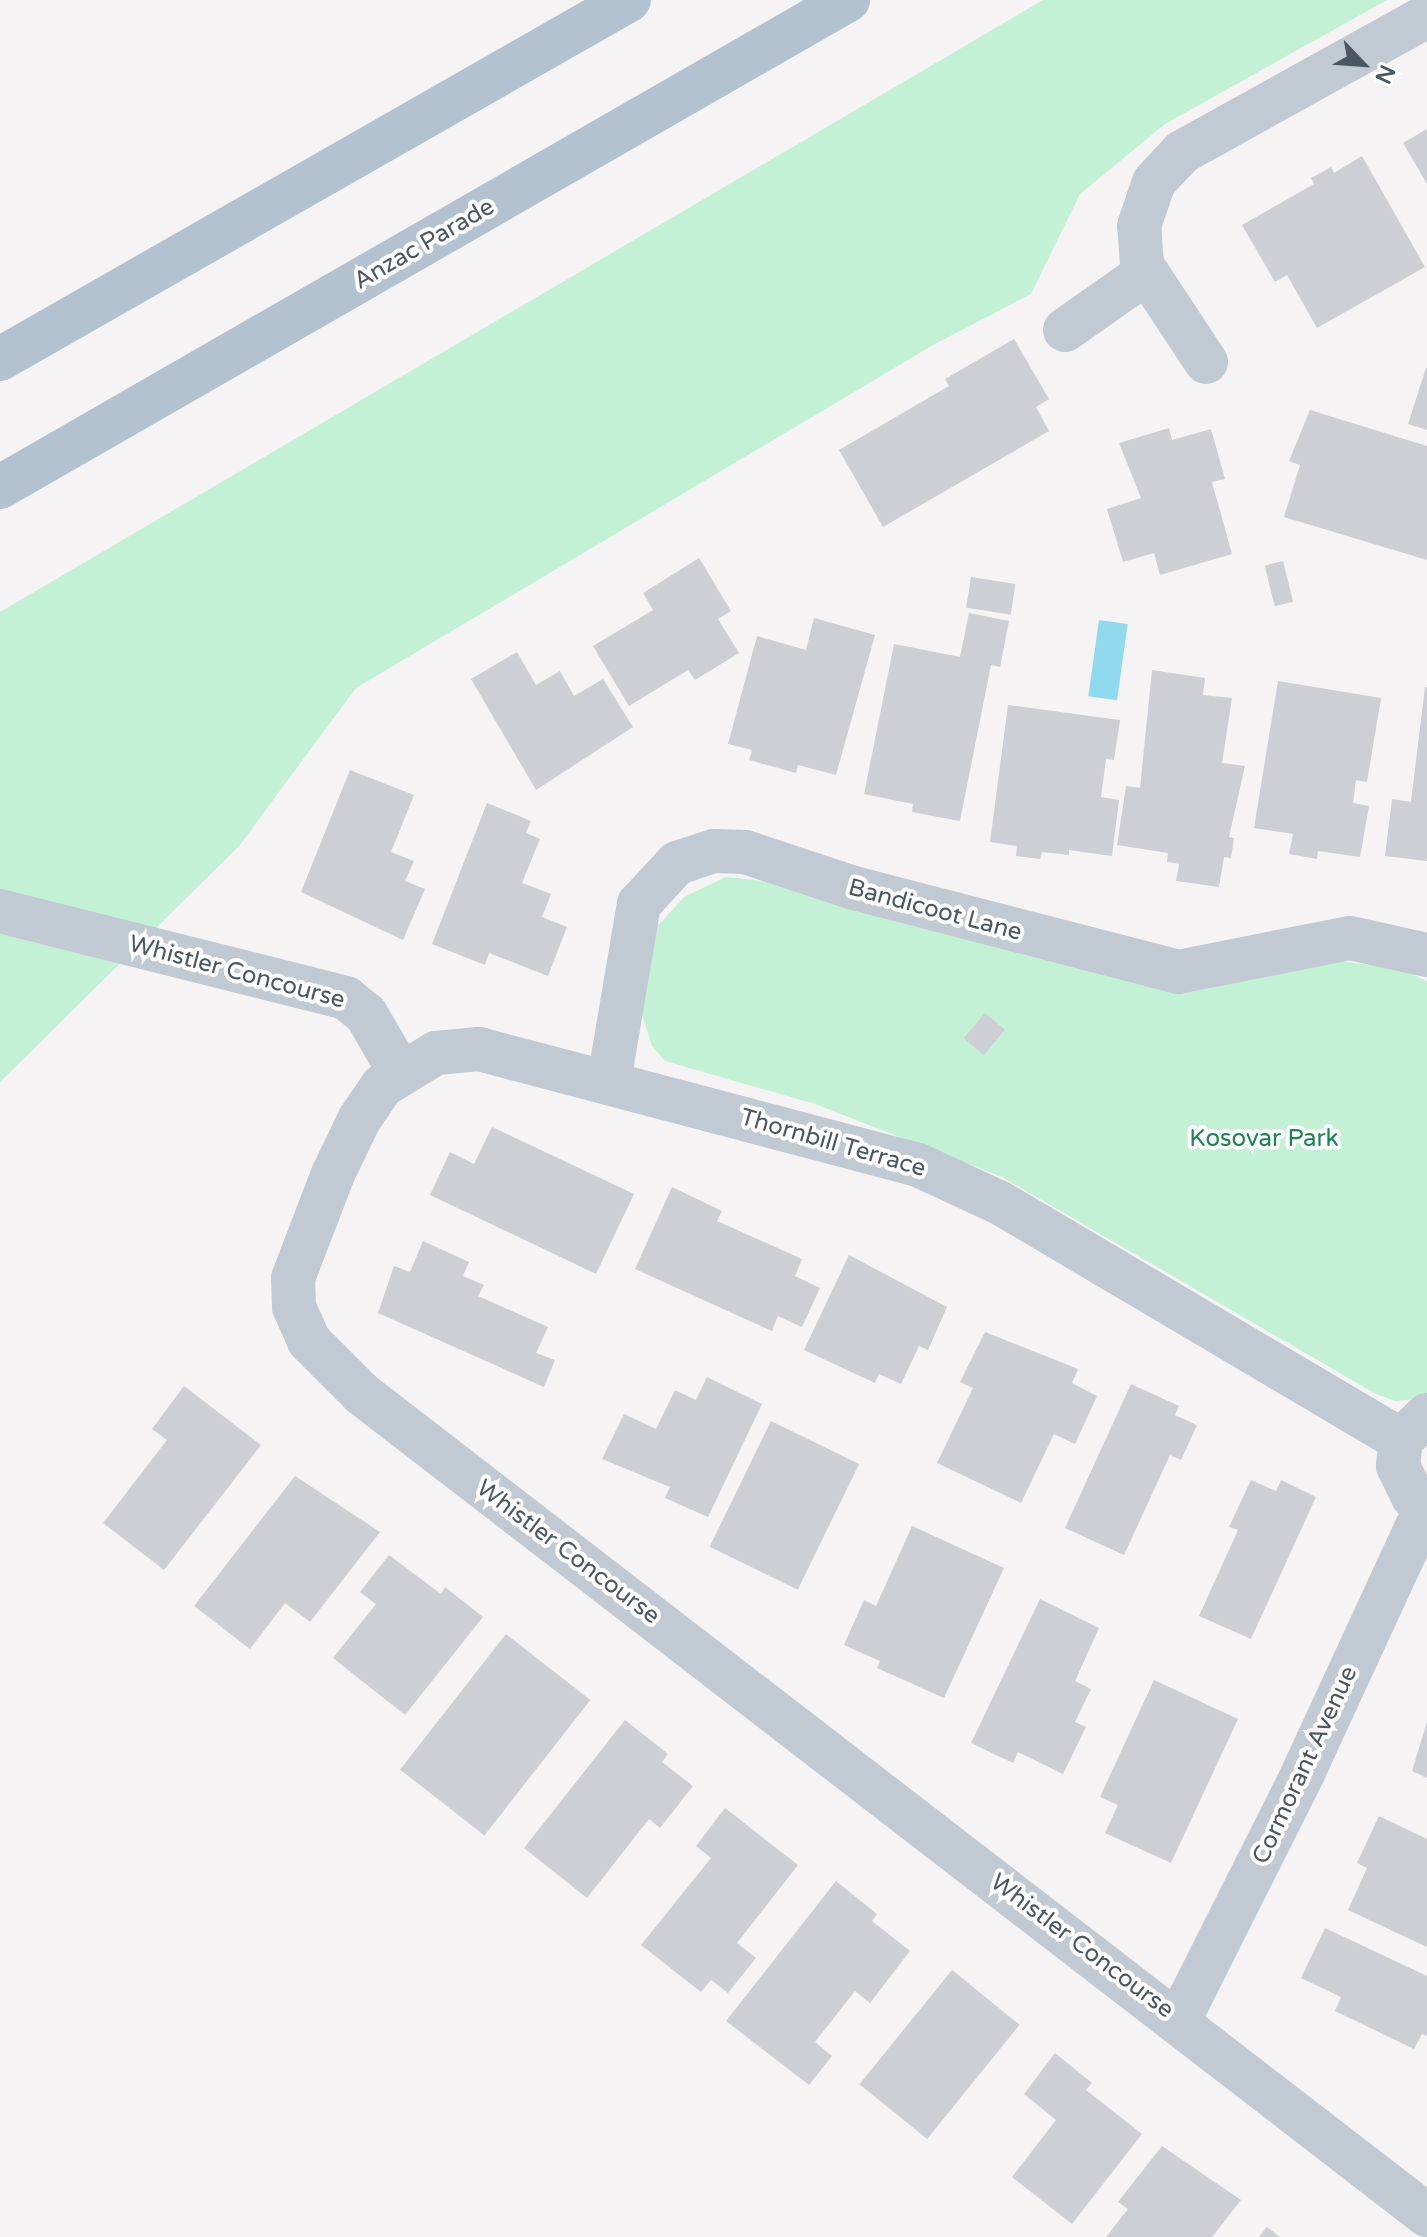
<!DOCTYPE html>
<html>
<head>
<meta charset="utf-8">
<style>
	body { margin:0 }
	#map { position:relative; width:1427px; height:2237px; overflow:hidden; background:#f5f3f3; font-family:"Varela Round",sans-serif }
	div>[style] { position:absolute }
	.green>* { inset:0; background:#c3f1d5 }
	.water>* { inset:0; background:#90daee; transform-origin:0 0 }
	.building>* { inset:0; background:#cdcfd5; transform-origin:0 0 }
	.minor>* { height:44px; margin:-22px; padding:0 22px; transform-origin:22px; border-radius:22px; background:#c1cad2 }
	.major>* { height:44px; margin:-22px; padding:0 22px; transform-origin:22px; border-radius:22px; background:#b3c2d1 }
	span { translate:-50% -50%; white-space:nowrap; text-align:center; line-height:1.15; -webkit-text-stroke:8px #fff; paint-order:stroke }
	.street-label { font-size:24px; color:#4a5661 }
	.park-label { font-size:24px; color:#17864f }
	.north { position:absolute; left:1323px; top:24px; width:80px; height:80px; -webkit-text-stroke:6px #fff; paint-order:stroke; rotate:115deg; font-size:22px; font-weight:700; line-height:32px; text-align:center; color:#4a5661 }
	.north::after { content:''; display:block; margin:auto; width:28px; height:36px; background:#4a5661; clip-path:polygon(50% 0,100% 100%,50% 72%,0 100%) }
</style>
</head>
<body>
<div id="map">
	<div class="green">
		<div style="clip-path:polygon(1043px 0,1387px 0,1165px 124px,1080px 194px,1031px 294px,933px 345px,356px 688px,239px 846px,0 1082px,0 612px)"></div>
		<div style="clip-path:polygon(726px 877px,764px 881px,1129px 975px,1337px 961px,1398px 968px,1427px 981px,1427px 1398px,1395px 1401px,1376px 1394px,1002px 1177px,815px 1104px,665px 1061px,652px 1046px,641px 1012px,656px 928px,684px 897px)"></div>
	</div>
	<div class="water">
		<div style="left:1099px;top:620px;width:29px;height:77px;rotate:8deg"></div>
	</div>
	<div class="building">
		<div style="clip-path:polygon(1427px 129px,1427px 184px,1403px 143px)"></div>
		<div style="clip-path:polygon(1362px 156px,1425px 267px,1317px 328px,1287px 275px,1275px 282px,1242px 225px,1314px 184px,1311px 178px,1331px 167px,1334px 173px)"></div>
		<div style="clip-path:polygon(1014px 339px,1049px 399px,1036px 407px,1049px 431px,883px 527px,839px 450px,949px 386px,945px 379px)"></div>
		<div style="clip-path:polygon(1426px 368px,1427px 368px,1427px 430px,1408px 424px)"></div>
		<div style="clip-path:polygon(1310px 410px,1427px 446px,1427px 560px,1284px 517px,1300px 465px,1289px 461px)"></div>
		<div style="clip-path:polygon(1169px 428px,1172px 440px,1211px 429px,1225px 479px,1212px 482px,1232px 554px,1160px 575px,1154px 553px,1123px 562px,1107px 509px,1141px 498px,1119px 443px)"></div>
		<div style="clip-path:polygon(699px 558px,731px 611px,718px 619px,739px 653px,695px 680px,688px 670px,629px 706px,593px 646px,653px 610px,643px 593px)"></div>
		<div style="left:1283px;top:561px;width:42px;height:19px;rotate:76deg"></div>
		<div style="left:971px;top:577px;width:45px;height:31px;rotate:9deg"></div>
		<div style="clip-path:polygon(969px 613px,1009px 621px,1000px 667px,991px 665px,960px 821px,912px 812px,913px 804px,864px 794px,894px 644px,960px 657px)"></div>
		<div style="clip-path:polygon(814px 618px,875px 635px,836px 775px,798px 765px,796px 773px,749px 760px,752px 750px,728px 744px,757px 636px,806px 650px)"></div>
		<div style="clip-path:polygon(517px 652px,536px 685px,560px 671px,574px 696px,603px 679px,633px 727px,536px 790px,471px 679px)"></div>
		<div style="clip-path:polygon(1152px 670px,1205px 678px,1203px 695px,1232px 698px,1222px 763px,1245px 766px,1229px 837px,1234px 838px,1231px 858px,1224px 857px,1219px 887px,1176px 881px,1179px 864px,1167px 862px,1168px 853px,1117px 845px,1126px 786px,1140px 788px)"></div>
		<div style="clip-path:polygon(1278px 681px,1381px 698px,1367px 782px,1356px 780px,1353px 803px,1369px 806px,1360px 857px,1318px 851px,1317px 859px,1289px 854px,1293px 834px,1254px 828px)"></div>
		<div style="clip-path:polygon(1425px 687px,1427px 687px,1427px 861px,1385px 856px,1392px 799px,1411px 802px)"></div>
		<div style="clip-path:polygon(1008px 705px,1120px 720px,1114px 760px,1106px 759px,1101px 797px,1119px 800px,1112px 856px,1069px 850px,1069px 855px,1042px 852px,1040px 859px,1016px 856px,1017px 846px,990px 842px)"></div>
		<div style="clip-path:polygon(350px 770px,414px 795px,391px 852px,414px 861px,405px 881px,425px 889px,403px 940px,301px 892px)"></div>
		<div style="clip-path:polygon(487px 803px,531px 821px,526px 833px,540px 839px,522px 883px,551px 894px,542px 917px,567px 927px,548px 976px,489px 953px,485px 965px,432px 944px)"></div>
		<div style="left:985px;top:1013px;width:26px;height:33px;rotate:40deg"></div>
		<div style="clip-path:polygon(492px 1127px,634px 1194px,596px 1274px,430px 1195px,450px 1152px,474px 1164px)"></div>
		<div style="clip-path:polygon(672px 1187px,722px 1211px,717px 1221px,802px 1259px,795px 1276px,820px 1288px,802px 1327px,778px 1316px,772px 1331px,635px 1269px)"></div>
		<div style="clip-path:polygon(423px 1241px,469px 1262px,463px 1276px,484px 1285px,478px 1296px,548px 1327px,536px 1353px,555px 1360px,544px 1387px,378px 1313px,394px 1266px,410px 1272px)"></div>
		<div style="clip-path:polygon(849px 1255px,947px 1307px,928px 1350px,919px 1346px,901px 1384px,879px 1374px,875px 1383px,804px 1350px)"></div>
		<div style="clip-path:polygon(985px 1332px,1078px 1369px,1072px 1383px,1097px 1396px,1075px 1444px,1054px 1434px,1021px 1503px,937px 1463px,973px 1388px,960px 1382px)"></div>
		<div style="clip-path:polygon(707px 1377px,762px 1404px,708px 1517px,665px 1498px,670px 1487px,602px 1459px,624px 1414px,656px 1429px,675px 1390px,696px 1400px)"></div>
		<div style="clip-path:polygon(1131px 1384px,1179px 1406px,1175px 1415px,1197px 1425px,1181px 1460px,1170px 1455px,1124px 1555px,1065px 1528px)"></div>
		<div style="clip-path:polygon(184px 1386px,261px 1445px,164px 1570px,103px 1523px,167px 1440px,152px 1429px)"></div>
		<div style="left:771px;top:1421px;width:98px;height:140px;rotate:26deg"></div>
		<div style="clip-path:polygon(295px 1476px,380px 1532px,310px 1622px,285px 1603px,250px 1649px,194px 1606px)"></div>
		<div style="clip-path:polygon(1251px 1480px,1276px 1491px,1281px 1480px,1316px 1497px,1251px 1639px,1199px 1616px,1238px 1530px,1229px 1527px)"></div>
		<div style="clip-path:polygon(912px 1526px,1004px 1568px,944px 1698px,877px 1668px,880px 1661px,844px 1645px,864px 1600px,876px 1606px)"></div>
		<div style="clip-path:polygon(389px 1555px,441px 1594px,445px 1587px,483px 1617px,405px 1715px,333px 1658px,376px 1604px,360px 1592px)"></div>
		<div style="clip-path:polygon(1040px 1599px,1099px 1628px,1075px 1681px,1091px 1689px,1075px 1722px,1086px 1727px,1063px 1774px,1018px 1752px,1013px 1763px,971px 1743px)"></div>
		<div style="left:506px;top:1634px;width:107px;height:172px;rotate:38deg"></div>
		<div style="clip-path:polygon(1154px 1680px,1238px 1719px,1171px 1863px,1105px 1833px,1118px 1805px,1100px 1797px)"></div>
		<div style="clip-path:polygon(625px 1720px,668px 1754px,662px 1762px,693px 1786px,660px 1828px,649px 1819px,587px 1898px,524px 1848px)"></div>
		<div style="clip-path:polygon(1427px 1722px,1427px 1778px,1412px 1771px)"></div>
		<div style="clip-path:polygon(725px 1808px,798px 1865px,737px 1943px,756px 1958px,728px 1993px,711px 1980px,701px 1992px,641px 1945px,711px 1858px,696px 1846px)"></div>
		<div style="clip-path:polygon(1379px 1816px,1427px 1839px,1427px 1947px,1348px 1910px,1367px 1868px,1357px 1863px)"></div>
		<div style="clip-path:polygon(836px 1881px,877px 1914px,872px 1921px,910px 1951px,870px 2003px,855px 1991px,815px 2042px,832px 2056px,809px 2085px,726px 2021px)"></div>
		<div style="clip-path:polygon(1325px 1928px,1427px 1976px,1427px 2036px,1422px 2034px,1414px 2049px,1335px 2011px,1341px 1997px,1301px 1978px)"></div>
		<div style="left:952px;top:1970px;width:87px;height:147px;rotate:39deg"></div>
		<div style="clip-path:polygon(1055px 2053px,1092px 2083px,1086px 2090px,1142px 2134px,1072px 2224px,1012px 2177px,1056px 2120px,1024px 2094px)"></div>
		<div style="clip-path:polygon(1162px 2146px,1241px 2200px,1212px 2237px,1106px 2237px,1128px 2209px,1118px 2202px)"></div>
		<div style="clip-path:polygon(1267px 2227px,1280px 2237px,1259px 2237px)"></div>
	</div>
	<div class="minor">
		<div style="left:1065px;top:330px;width:99px;rotate:-35.1deg"></div>
		<div style="left:1206px;top:362px;width:116px;rotate:-123.4deg"></div>
		<div style="left:1142px;top:265px;width:39px;rotate:-94deg"></div>
		<div style="left:1139px;top:226px;width:46px;rotate:-71.2deg"></div>
		<div style="left:1154px;top:182px;width:41px;rotate:-47deg"></div>
		<div style="left:1182px;top:152px;width:280px;rotate:-29deg"></div>
		<div style="left:0;top:911px;width:357px;rotate:14.1deg"></div>
		<div style="left:346px;top:998px;width:26px;rotate:39deg"></div>
		<div style="left:366px;top:1014px;width:66px;rotate:59.9deg"></div>
		<div style="left:609px;top:1081px;width:180px;rotate:-80.4deg"></div>
		<div style="left:639px;top:904px;width:56px;rotate:-47.2deg"></div>
		<div style="left:677px;top:863px;width:39px;rotate:-18deg"></div>
		<div style="left:714px;top:851px;width:31px;rotate:2deg"></div>
		<div style="left:745px;top:852px;width:115px;rotate:18.3deg"></div>
		<div style="left:854px;top:888px;width:335px;rotate:14.5deg"></div>
		<div style="left:1178px;top:972px;width:175px;rotate:-11.2deg"></div>
		<div style="left:1350px;top:938px;width:79px;rotate:12.4deg"></div>
		<div style="left:1427px;top:1415px;width:36px;rotate:136deg"></div>
		<div style="left:1401px;top:1440px;width:26px;rotate:97deg"></div>
		<div style="left:1398px;top:1466px;width:34px;rotate:64deg"></div>
		<div style="left:1413px;top:1497px;width:18px;rotate:38deg"></div>
		<div style="left:1401px;top:1440px;width:468px;rotate:-149.4deg"></div>
		<div style="left:998px;top:1202px;width:88px;rotate:-155.2deg"></div>
		<div style="left:918px;top:1165px;width:454px;rotate:-165.2deg"></div>
		<div style="left:479px;top:1049px;width:43px;rotate:174.7deg"></div>
		<div style="left:436px;top:1053px;width:63px;rotate:148.6deg"></div>
		<div style="left:382px;top:1086px;width:41px;rotate:124.1deg"></div>
		<div style="left:359px;top:1120px;width:60px;rotate:115.7deg"></div>
		<div style="left:333px;top:1174px;width:111px;rotate:111deg"></div>
		<div style="left:293px;top:1278px;width:29px;rotate:88deg"></div>
		<div style="left:294px;top:1307px;width:37px;rotate:66deg"></div>
		<div style="left:309px;top:1341px;width:75px;rotate:45deg"></div>
		<div style="left:362px;top:1394px;width:1345px;rotate:37.63deg"></div>
		<div style="left:1179px;top:2020px;width:276px;rotate:-63.3deg"></div>
		<div style="left:1303px;top:1773px;width:293px;rotate:-65.2deg"></div>
	</div>
	<div class="major">
		<div style="left:0;top:359px;width:724px;rotate:-29.72deg"></div>
		<div style="left:0;top:487px;width:978px;rotate:-29.87deg"></div>
	</div>
	<div class="street-label">
		<span style="left:424px;top:244px;rotate:-30deg">Anzac Parade</span>
		<span style="left:935px;top:910px;rotate:15deg">Bandicoot Lane</span>
		<span style="left:237px;top:972px;rotate:15deg">Whistler Concourse</span>
		<span style="left:833px;top:1143px;rotate:16deg">Thornbill Terrace</span>
		<span style="left:568px;top:1552px;rotate:37deg">Whistler Concourse</span>
		<span style="left:1305px;top:1765px;rotate:-65deg">Cormorant Avenue</span>
		<span style="left:1082px;top:1946px;rotate:37deg">Whistler Concourse</span>
	</div>
	<div class="park-label">
		<span style="left:1264px;top:1139px">Kosovar Park</span>
	</div>
	<div class="north">N</div>
</div>
</body>
</html>
